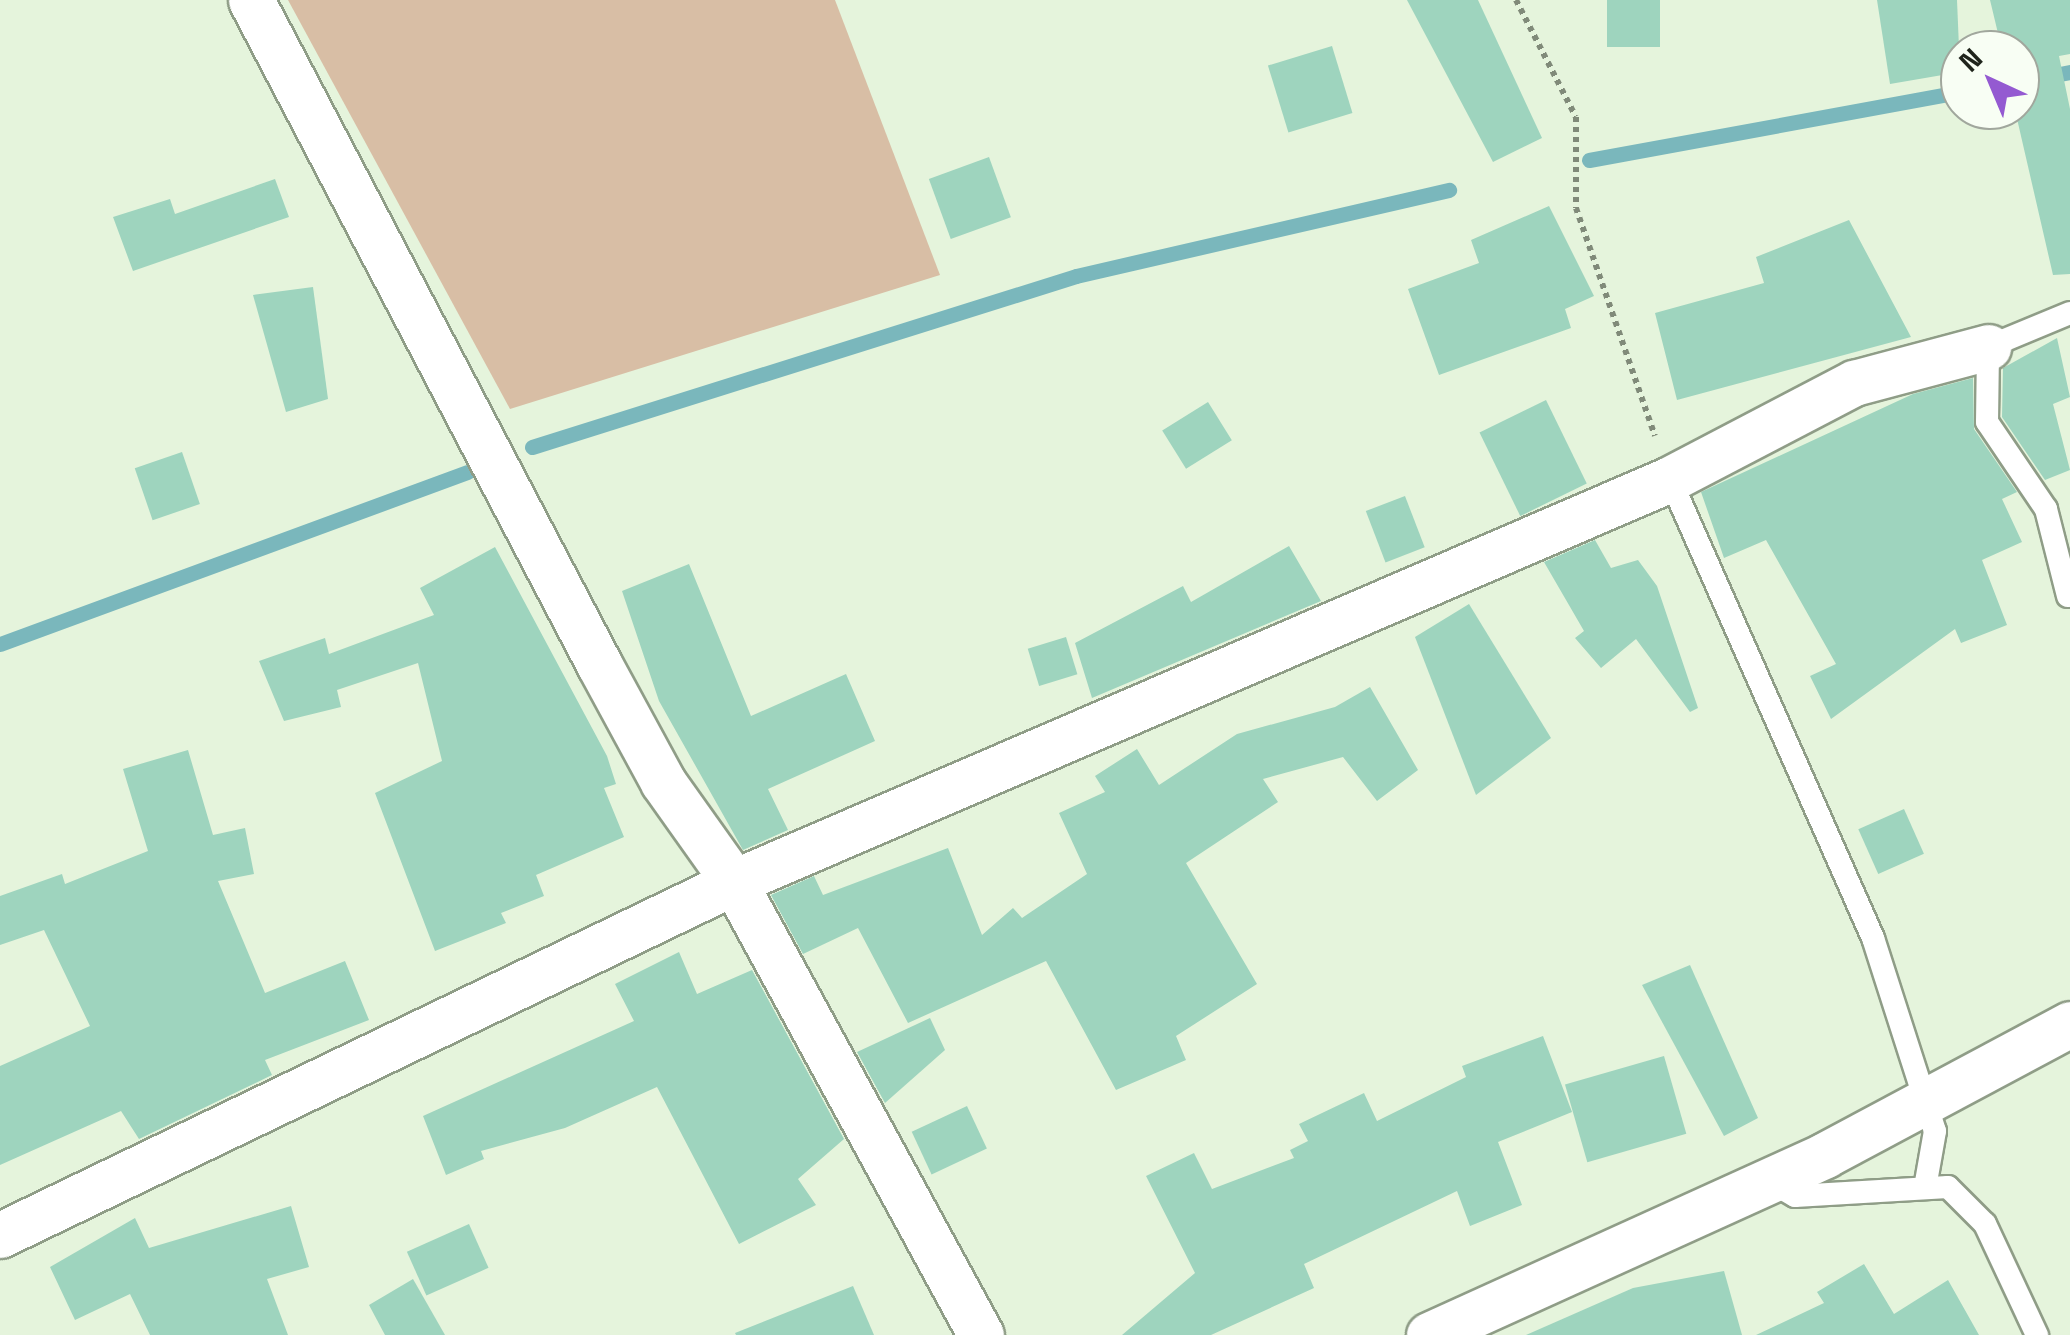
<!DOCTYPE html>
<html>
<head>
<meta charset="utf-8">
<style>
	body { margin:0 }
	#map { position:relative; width:2070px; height:1335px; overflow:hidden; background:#e5f4dc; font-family:"Space Grotesk",sans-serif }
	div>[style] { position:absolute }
	.green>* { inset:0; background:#d8bea5 }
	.stream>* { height:15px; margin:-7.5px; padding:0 7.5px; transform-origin:7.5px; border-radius:7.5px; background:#7ab7bc }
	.building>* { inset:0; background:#9ed4be; transform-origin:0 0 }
	.path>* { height:6px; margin-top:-3px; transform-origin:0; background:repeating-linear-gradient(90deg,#808a79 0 5px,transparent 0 10px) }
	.roads { filter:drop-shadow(2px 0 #8f9d87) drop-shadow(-2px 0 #8f9d87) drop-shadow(0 2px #8f9d87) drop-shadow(0 -2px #8f9d87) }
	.service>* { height:22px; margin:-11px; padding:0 11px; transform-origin:11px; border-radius:11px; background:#fff }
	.minor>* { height:45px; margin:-22.5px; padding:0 22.5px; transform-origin:22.5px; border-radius:22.5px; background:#fff }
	span { translate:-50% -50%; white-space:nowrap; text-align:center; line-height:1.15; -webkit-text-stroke:8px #f8fef4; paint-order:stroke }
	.north { position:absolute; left:1940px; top:30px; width:100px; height:100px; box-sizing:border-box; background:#f8fef4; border:2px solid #a1a79d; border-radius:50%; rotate:316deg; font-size:28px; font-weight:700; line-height:40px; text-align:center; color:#1f241b }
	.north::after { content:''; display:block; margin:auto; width:35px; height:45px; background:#945ad1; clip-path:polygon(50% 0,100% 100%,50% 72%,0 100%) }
</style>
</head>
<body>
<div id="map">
	<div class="green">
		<div style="clip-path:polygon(288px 0,835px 0,940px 275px,510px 409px)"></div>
	</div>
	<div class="stream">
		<div style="left:2044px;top:77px;width:26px;rotate:-11deg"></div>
		<div style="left:1589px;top:160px;width:377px;rotate:-10.4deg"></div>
		<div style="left:532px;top:447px;width:570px;rotate:-17.45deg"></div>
		<div style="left:1076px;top:276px;width:383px;rotate:-13deg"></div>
		<div style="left:0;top:644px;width:498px;rotate:-20.2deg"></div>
	</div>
	<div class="building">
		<div style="clip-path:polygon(1407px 0,1478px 0,1542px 138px,1493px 162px)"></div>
		<div style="left:1607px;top:0;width:53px;height:47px"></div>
		<div style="clip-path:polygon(1877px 0,1957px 0,1960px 72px,1890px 84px)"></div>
		<div style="clip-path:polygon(1990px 0,2070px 0,2070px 54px,2059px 56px,2070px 109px,2070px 274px,2053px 275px,2015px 110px,2020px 50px,2002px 50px)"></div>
		<div style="left:1332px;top:46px;width:70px;height:67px;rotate:73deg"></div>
		<div style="left:989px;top:157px;width:64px;height:64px;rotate:70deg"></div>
		<div style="clip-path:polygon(275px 179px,289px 217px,133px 271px,113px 217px,170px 199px,175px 214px)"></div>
		<div style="clip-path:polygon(1549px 206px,1594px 296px,1565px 309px,1571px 328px,1439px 375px,1408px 289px,1479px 263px,1471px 240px)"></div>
		<div style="clip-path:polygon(1849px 220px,1911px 337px,1677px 400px,1655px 313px,1764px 283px,1756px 257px)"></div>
		<div style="clip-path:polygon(313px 287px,328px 399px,286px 412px,253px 295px)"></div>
		<div style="clip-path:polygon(2057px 338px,2070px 397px,2053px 404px,2070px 470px,2045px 480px,2002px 417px,2003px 368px)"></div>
		<div style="clip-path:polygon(1973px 378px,1974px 429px,2017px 492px,2002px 499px,2022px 542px,1982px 560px,2007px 625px,1961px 643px,1955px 629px,1831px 719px,1810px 676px,1836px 664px,1766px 540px,1724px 558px,1701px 492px,1913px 394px)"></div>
		<div style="left:1546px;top:400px;width:93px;height:74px;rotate:64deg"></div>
		<div style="left:1208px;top:402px;width:45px;height:54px;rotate:58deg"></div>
		<div style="left:182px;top:452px;width:55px;height:50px;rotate:71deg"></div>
		<div style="left:1405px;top:496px;width:55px;height:42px;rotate:69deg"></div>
		<div style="clip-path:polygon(1595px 540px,1611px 568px,1638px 560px,1657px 586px,1698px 708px,1690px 712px,1636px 639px,1601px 668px,1575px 638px,1584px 631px,1544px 562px)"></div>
		<div style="clip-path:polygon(1289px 546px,1321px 601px,1092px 698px,1075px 643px,1183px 586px,1191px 602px)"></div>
		<div style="clip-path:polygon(495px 547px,607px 756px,616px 784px,604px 788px,624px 837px,536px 875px,544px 896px,501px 913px,506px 923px,435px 951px,375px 793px,442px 761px,418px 663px,337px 690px,341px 707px,284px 721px,259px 661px,325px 638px,329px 654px,434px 615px,420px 588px)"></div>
		<div style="clip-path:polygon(689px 564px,751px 716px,846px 674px,875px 741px,768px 789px,788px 830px,743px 850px,659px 701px,622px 591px)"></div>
		<div style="clip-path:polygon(1469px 604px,1551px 738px,1476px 795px,1415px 637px)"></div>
		<div style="left:1066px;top:637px;width:39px;height:40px;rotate:73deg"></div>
		<div style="clip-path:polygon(1370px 687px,1418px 770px,1377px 801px,1343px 757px,1263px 779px,1278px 802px,1186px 863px,1257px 984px,1176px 1036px,1186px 1060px,1116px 1090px,1046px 961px,908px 1023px,858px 928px,803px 954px,771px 895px,814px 876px,823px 895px,948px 848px,982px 935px,1013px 908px,1022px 918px,1087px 874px,1059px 813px,1105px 792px,1095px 776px,1137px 749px,1159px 785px,1237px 734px,1335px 707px)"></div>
		<div style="clip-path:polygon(188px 750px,213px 835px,245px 828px,254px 874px,218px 881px,265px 993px,345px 961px,369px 1020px,265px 1060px,272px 1075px,139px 1139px,121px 1111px,0 1165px,0 1066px,90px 1026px,44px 930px,0 945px,0 896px,62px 874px,65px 884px,148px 851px,123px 769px)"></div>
		<div style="left:1904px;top:809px;width:49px;height:50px;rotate:66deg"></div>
		<div style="clip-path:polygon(679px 952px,697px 994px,752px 970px,844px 1139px,798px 1179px,816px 1205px,739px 1244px,657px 1087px,565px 1128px,481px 1151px,484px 1159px,446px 1175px,423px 1116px,634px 1021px,615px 984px)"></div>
		<div style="clip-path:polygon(1690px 965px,1758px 1118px,1724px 1136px,1642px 985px)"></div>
		<div style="clip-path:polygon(930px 1018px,945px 1050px,885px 1103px,857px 1052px)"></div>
		<div style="clip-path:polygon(1543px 1036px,1572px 1112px,1498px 1142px,1522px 1205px,1470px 1226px,1457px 1191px,1304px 1264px,1314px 1288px,1211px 1335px,1122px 1335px,1195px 1273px,1146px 1176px,1194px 1153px,1212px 1189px,1294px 1158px,1290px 1150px,1308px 1141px,1299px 1124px,1364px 1093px,1377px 1121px,1466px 1077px,1462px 1066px)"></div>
		<div style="left:1664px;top:1056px;width:81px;height:103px;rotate:74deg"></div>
		<div style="left:967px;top:1106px;width:47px;height:61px;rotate:65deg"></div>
		<div style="clip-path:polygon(291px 1206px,309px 1267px,267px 1279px,288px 1335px,150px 1335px,130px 1294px,75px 1320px,50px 1267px,135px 1218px,149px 1248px)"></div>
		<div style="left:469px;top:1224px;width:48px;height:68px;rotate:66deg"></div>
		<div style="clip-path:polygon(1864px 1264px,1894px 1314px,1948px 1280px,1979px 1335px,1756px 1335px,1824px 1303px,1817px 1292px)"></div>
		<div style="clip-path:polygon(1724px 1271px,1742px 1335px,1526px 1335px,1633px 1288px)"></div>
		<div style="clip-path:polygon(413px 1279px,445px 1335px,385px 1335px,369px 1305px)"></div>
		<div style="clip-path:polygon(853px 1286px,874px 1335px,736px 1335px,735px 1333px)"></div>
	</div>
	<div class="path">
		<div style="left:1516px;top:0;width:131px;rotate:62.9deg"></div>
		<div style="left:1576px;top:117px;width:91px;rotate:90deg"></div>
		<div style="left:1576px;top:208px;width:241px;rotate:70.9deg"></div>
	</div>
	<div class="roads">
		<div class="service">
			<div style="left:1670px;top:479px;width:502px;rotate:66.14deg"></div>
			<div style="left:1873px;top:938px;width:203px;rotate:72.2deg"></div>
			<div style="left:1935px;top:1131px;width:52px;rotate:100deg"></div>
			<div style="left:2068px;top:596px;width:90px;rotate:-104.2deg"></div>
			<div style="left:2046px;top:509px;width:105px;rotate:-124.1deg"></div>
			<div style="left:1987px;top:422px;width:75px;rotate:-89.2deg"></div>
			<div style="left:1988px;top:347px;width:89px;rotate:-22.5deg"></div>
			<div style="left:1769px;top:1181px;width:30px;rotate:30deg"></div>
			<div style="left:1795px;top:1196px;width:153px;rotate:-3.4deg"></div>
			<div style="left:1948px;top:1187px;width:52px;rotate:45deg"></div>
			<div style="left:1985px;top:1224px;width:123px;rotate:64.9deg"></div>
		</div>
		<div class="minor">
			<div style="left:251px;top:0;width:750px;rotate:62.34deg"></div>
			<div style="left:599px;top:664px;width:134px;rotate:61.5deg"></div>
			<div style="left:663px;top:782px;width:123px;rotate:54.6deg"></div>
			<div style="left:734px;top:882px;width:516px;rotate:61.4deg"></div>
			<div style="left:0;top:1235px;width:814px;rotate:-25.68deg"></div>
			<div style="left:734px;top:882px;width:1019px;rotate:-23.29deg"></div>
			<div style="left:1670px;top:479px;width:208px;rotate:-27.6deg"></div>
			<div style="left:1854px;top:383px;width:139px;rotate:-15deg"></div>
			<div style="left:1429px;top:1335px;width:435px;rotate:-24.4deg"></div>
			<div style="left:1825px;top:1155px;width:278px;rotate:-28.1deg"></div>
		</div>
	</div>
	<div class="north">N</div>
</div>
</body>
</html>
